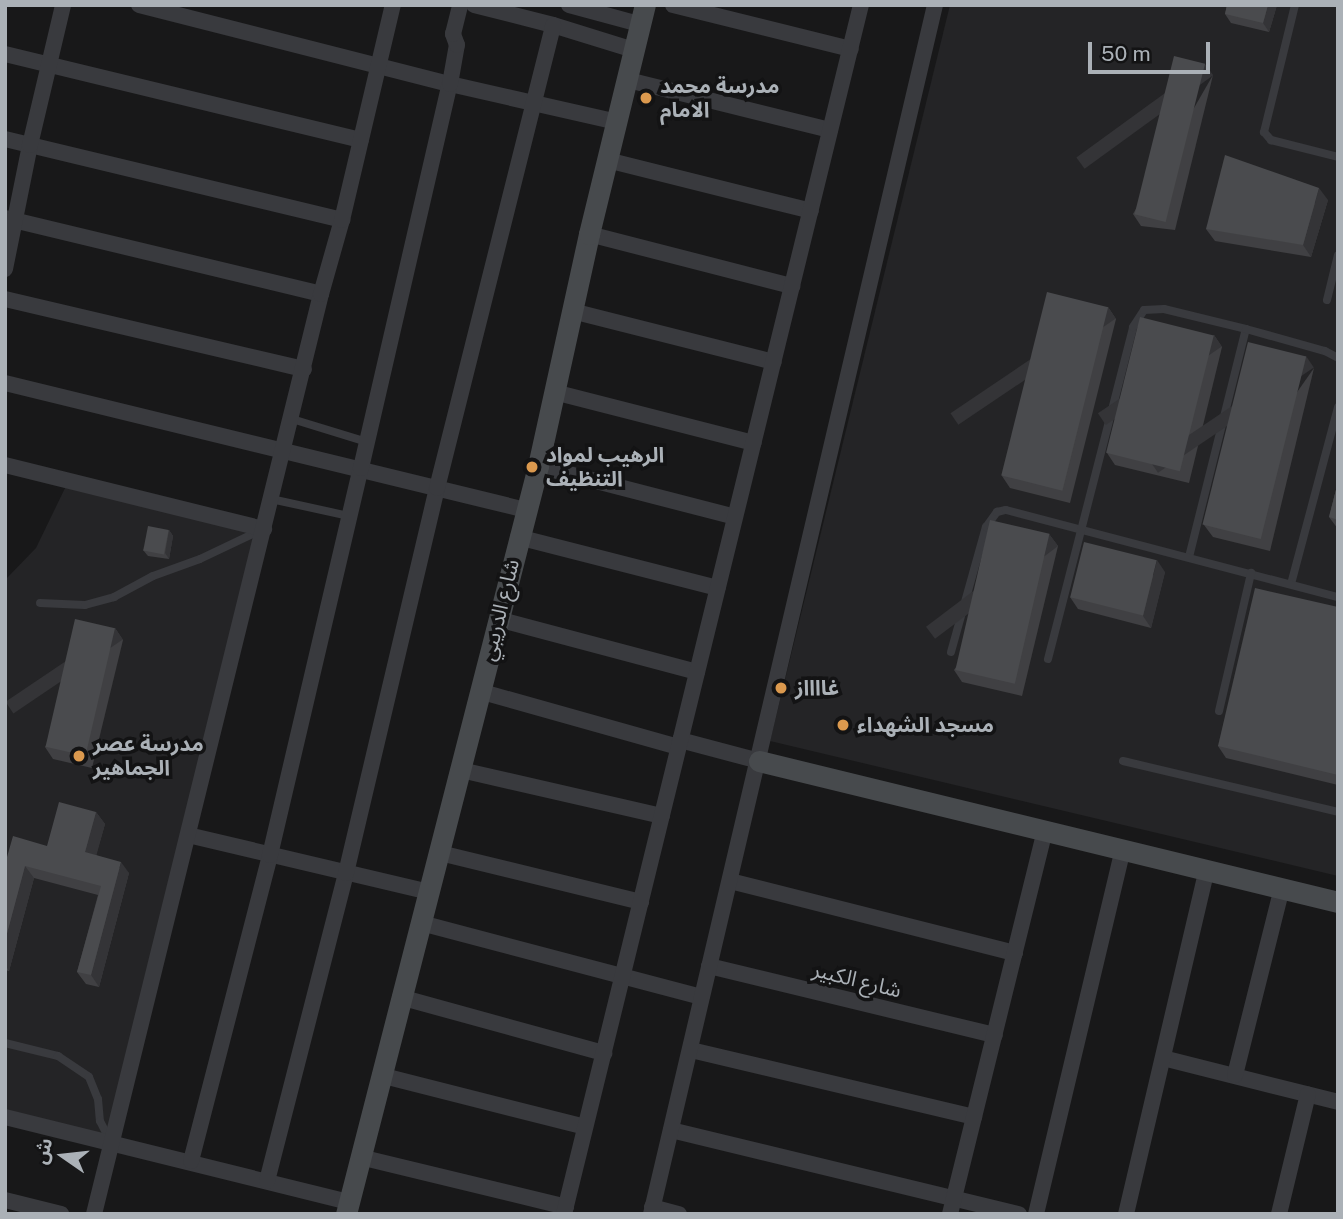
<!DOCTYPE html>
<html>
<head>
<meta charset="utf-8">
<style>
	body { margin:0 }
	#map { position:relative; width:1343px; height:1219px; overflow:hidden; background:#181819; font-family:"Public Sans","Noto Sans Arabic",sans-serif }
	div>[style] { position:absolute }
	.built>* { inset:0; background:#242426 }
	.lane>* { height:8px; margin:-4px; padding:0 4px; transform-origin:4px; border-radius:4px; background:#393a3e }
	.street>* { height:16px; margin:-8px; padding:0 8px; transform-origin:8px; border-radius:8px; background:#393a3e }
	.secondary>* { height:21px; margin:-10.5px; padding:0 10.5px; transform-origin:10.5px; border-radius:10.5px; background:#474a4d }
	.wall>* { inset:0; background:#404043 }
	.shaded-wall>* { inset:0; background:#343437; transform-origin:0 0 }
	.building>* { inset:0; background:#4a4b4e; transform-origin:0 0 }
	.dots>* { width:19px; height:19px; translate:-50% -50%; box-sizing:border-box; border:4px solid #131314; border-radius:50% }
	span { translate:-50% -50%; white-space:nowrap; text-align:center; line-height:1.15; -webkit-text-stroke:7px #131314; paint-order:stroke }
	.poi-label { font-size:21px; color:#abb1b7; font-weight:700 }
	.left { translate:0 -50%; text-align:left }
	.street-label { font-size:21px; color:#abb1b7 }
	.frame { position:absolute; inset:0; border:7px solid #abb1b7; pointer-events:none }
	.north { position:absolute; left:28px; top:1121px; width:70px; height:70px; -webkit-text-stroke:5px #131314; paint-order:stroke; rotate:284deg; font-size:19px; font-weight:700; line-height:28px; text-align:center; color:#abb1b7 }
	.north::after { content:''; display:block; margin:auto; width:24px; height:32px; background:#abb1b7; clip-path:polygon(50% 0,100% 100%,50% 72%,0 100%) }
	.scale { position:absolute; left:1088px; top:42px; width:122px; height:32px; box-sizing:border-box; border:4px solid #abb1b7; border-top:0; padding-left:9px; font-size:21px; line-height:24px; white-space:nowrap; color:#abb1b7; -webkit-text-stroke:5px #131314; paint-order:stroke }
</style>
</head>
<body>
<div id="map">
	<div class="built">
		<div style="clip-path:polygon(950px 5px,1338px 5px,1338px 876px,770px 741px)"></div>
		<div style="clip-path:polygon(67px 484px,262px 530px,111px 1143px,5px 1117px,5px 580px,36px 548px)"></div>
	</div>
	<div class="lane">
		<div style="left:1295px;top:5px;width:131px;rotate:103.7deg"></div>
		<div style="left:1264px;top:132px;width:11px;rotate:49deg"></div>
		<div style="left:1271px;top:140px;width:69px;rotate:14.2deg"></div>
		<div style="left:1327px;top:300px;width:46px;rotate:-76.3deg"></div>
		<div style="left:292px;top:419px;width:78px;rotate:17deg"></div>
		<div style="left:271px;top:499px;width:80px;rotate:12.3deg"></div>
		<div style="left:1189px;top:557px;width:235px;rotate:-76deg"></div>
		<div style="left:1291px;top:584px;width:183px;rotate:-75.1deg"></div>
		<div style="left:40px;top:603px;width:45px;rotate:2.5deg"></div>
		<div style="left:85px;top:605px;width:30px;rotate:-15deg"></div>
		<div style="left:114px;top:597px;width:44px;rotate:-28.3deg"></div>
		<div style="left:153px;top:576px;width:50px;rotate:-19.9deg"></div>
		<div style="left:200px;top:559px;width:65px;rotate:-25.4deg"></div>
		<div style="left:951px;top:652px;width:130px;rotate:-74.4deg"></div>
		<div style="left:986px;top:527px;width:19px;rotate:-54deg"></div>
		<div style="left:997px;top:512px;width:9px;rotate:-13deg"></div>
		<div style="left:1006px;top:510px;width:343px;rotate:14.7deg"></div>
		<div style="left:1048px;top:659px;width:343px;rotate:-75.6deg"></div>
		<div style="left:1133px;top:327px;width:20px;rotate:-57deg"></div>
		<div style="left:1144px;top:310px;width:20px;rotate:-3deg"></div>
		<div style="left:1164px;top:309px;width:84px;rotate:13.7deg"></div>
		<div style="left:1246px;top:329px;width:82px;rotate:15.6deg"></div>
		<div style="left:1325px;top:351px;width:15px;rotate:28deg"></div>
		<div style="left:1219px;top:711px;width:142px;rotate:-76.9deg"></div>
		<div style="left:1123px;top:761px;width:221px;rotate:13.3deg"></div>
		<div style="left:5px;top:1043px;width:55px;rotate:13.8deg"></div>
		<div style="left:58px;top:1056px;width:37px;rotate:34deg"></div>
		<div style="left:89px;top:1077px;width:24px;rotate:68deg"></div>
		<div style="left:98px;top:1099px;width:22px;rotate:85deg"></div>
		<div style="left:100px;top:1121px;width:22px;rotate:63deg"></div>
	</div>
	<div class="street">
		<div style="left:139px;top:5px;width:321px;rotate:14.3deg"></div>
		<div style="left:450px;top:84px;width:171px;rotate:12.8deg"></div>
		<div style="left:474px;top:5px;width:81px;rotate:14.2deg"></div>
		<div style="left:553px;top:25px;width:85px;rotate:17.2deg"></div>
		<div style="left:569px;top:5px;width:73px;rotate:15.2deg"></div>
		<div style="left:673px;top:5px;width:183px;rotate:13.9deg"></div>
		<div style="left:5px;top:54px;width:366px;rotate:13.6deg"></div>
		<div style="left:628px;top:80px;width:208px;rotate:13.9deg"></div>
		<div style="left:5px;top:139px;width:347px;rotate:13.5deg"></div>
		<div style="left:607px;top:160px;width:210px;rotate:14deg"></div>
		<div style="left:5px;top:218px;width:325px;rotate:13.5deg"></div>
		<div style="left:589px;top:234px;width:210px;rotate:14.4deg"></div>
		<div style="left:5px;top:269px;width:126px;rotate:-78.6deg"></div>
		<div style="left:30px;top:145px;width:144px;rotate:-76.7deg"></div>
		<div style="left:5px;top:299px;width:307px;rotate:13.2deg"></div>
		<div style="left:572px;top:311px;width:208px;rotate:14.2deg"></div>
		<div style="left:5px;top:383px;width:536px;rotate:13.7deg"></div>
		<div style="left:554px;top:392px;width:206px;rotate:14.3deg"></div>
		<div style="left:5px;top:465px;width:267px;rotate:13.9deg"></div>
		<div style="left:538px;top:466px;width:203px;rotate:14.5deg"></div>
		<div style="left:518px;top:537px;width:206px;rotate:14.3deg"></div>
		<div style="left:498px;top:619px;width:206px;rotate:14.9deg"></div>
		<div style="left:479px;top:691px;width:207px;rotate:15.7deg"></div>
		<div style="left:680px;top:740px;width:82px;rotate:14.9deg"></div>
		<div style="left:461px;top:770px;width:206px;rotate:12.9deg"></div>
		<div style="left:188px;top:835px;width:248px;rotate:13.3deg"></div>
		<div style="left:440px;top:853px;width:207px;rotate:13.7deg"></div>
		<div style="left:730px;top:881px;width:294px;rotate:14.2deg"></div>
		<div style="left:421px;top:923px;width:290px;rotate:14.8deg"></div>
		<div style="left:709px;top:966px;width:294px;rotate:13.6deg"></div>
		<div style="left:400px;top:997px;width:212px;rotate:15.4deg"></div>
		<div style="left:691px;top:1050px;width:291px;rotate:13.3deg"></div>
		<div style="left:1163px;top:1058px;width:180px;rotate:14.1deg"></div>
		<div style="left:380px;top:1075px;width:211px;rotate:14.2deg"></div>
		<div style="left:1235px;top:1075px;width:193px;rotate:-75.9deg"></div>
		<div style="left:5px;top:1117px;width:354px;rotate:13.9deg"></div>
		<div style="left:671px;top:1130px;width:358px;rotate:13.6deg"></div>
		<div style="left:360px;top:1157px;width:212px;rotate:13.6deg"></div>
		<div style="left:191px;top:1161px;width:316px;rotate:-75.5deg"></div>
		<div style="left:270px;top:855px;width:398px;rotate:-76.8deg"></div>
		<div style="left:361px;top:468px;width:394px;rotate:-77deg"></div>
		<div style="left:450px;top:84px;width:40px;rotate:-80deg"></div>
		<div style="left:457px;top:45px;width:12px;rotate:-110deg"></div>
		<div style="left:453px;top:34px;width:30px;rotate:-76deg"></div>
		<div style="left:267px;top:1181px;width:318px;rotate:-75.6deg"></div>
		<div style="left:346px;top:873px;width:396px;rotate:-76.7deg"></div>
		<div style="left:437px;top:488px;width:477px;rotate:-75.9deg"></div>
		<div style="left:5px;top:1200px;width:58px;rotate:14deg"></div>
		<div style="left:652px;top:1207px;width:28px;rotate:15deg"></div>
		<div style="left:94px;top:1214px;width:948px;rotate:-76.14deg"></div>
		<div style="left:321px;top:294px;width:77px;rotate:-74.2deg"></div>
		<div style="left:342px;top:220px;width:221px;rotate:-76.7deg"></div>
		<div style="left:564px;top:1214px;width:1245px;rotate:-76.2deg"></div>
		<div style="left:651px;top:1214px;width:1242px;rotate:-76.78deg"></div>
		<div style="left:950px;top:1214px;width:395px;rotate:-76.1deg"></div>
		<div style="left:1036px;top:1214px;width:374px;rotate:-76.6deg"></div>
		<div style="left:1126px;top:1214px;width:354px;rotate:-76.8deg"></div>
		<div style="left:1279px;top:1214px;width:123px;rotate:-76.4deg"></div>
	</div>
	<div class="secondary">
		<div style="left:759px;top:761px;width:596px;rotate:13.69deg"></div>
		<div style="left:346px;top:1214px;width:772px;rotate:-75.6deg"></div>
		<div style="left:538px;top:466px;width:238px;rotate:-77.6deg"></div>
		<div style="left:589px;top:234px;width:236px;rotate:-76.3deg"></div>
	</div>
	<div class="wall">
		<div style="clip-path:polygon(1227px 5px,1277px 5px,1269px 32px,1231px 23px,1225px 14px)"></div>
		<div style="clip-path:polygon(1213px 75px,1175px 230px,1141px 226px,1133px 214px)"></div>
		<div style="clip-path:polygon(1328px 200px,1311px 257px,1215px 241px,1206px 229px)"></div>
		<div style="clip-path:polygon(1108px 307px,1116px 319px,1070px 503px,1010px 488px,1002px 476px)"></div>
		<div style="clip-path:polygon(1214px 335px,1222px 347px,1189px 483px,1115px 465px,1107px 453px)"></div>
		<div style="clip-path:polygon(1314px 368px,1270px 551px,1213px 537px,1204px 525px)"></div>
		<div style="clip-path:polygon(1338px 482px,1338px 529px,1329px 517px)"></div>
		<div style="clip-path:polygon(169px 530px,173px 536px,169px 559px,148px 556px,143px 550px)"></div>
		<div style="clip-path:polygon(1049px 534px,1058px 546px,1022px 696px,962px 682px,954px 670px)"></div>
		<div style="clip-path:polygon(1165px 572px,1151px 628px,1078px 609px,1070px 597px)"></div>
		<div style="clip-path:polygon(1338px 607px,1338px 785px,1226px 758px,1218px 746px)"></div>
		<div style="clip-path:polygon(115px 628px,123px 640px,92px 768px,53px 759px,45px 747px)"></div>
		<div style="clip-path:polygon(96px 812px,105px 824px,96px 855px,129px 873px,99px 987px,86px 984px,77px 972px,98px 895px,34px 878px,9px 971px,5px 970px,5px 864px,47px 846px)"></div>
	</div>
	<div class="shaded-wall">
		<div style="clip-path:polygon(1268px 5px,1277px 5px,1269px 32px,1263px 23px)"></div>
		<div style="left:1205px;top:64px;width:14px;height:159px;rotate:54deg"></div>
		<div style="clip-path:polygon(1319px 188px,1328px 200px,1311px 257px,1303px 245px)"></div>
		<div style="left:1108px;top:307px;width:14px;height:190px;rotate:56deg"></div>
		<div style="left:1214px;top:335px;width:14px;height:140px;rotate:56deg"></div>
		<div style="left:1306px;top:356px;width:14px;height:188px;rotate:56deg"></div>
		<div style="clip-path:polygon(169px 530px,173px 536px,169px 559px,165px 553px)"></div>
		<div style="left:1049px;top:534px;width:15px;height:154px;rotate:53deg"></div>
		<div style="clip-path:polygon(1157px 560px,1165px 572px,1151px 628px,1143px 616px)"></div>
		<div style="left:115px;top:628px;width:14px;height:132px;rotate:56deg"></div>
		<div style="clip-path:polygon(96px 812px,105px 824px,94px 864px,85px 852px)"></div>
		<div style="clip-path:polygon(121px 862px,129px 873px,99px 987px,91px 975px)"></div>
		<div style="clip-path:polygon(25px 866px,34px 878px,9px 971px,5px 965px,5px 941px)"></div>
	</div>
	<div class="building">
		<div style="clip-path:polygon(1227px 5px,1268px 5px,1263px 23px,1225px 14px)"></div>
		<div style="left:1174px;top:56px;width:32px;height:163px;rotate:14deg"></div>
		<div style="clip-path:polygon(1225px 155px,1319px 188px,1303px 245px,1206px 229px)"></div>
		<div style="left:1047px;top:292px;width:63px;height:189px;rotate:14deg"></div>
		<div style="left:1140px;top:317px;width:76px;height:140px;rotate:14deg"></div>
		<div style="left:1248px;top:342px;width:60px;height:188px;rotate:14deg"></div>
		<div style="clip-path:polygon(1338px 482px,1338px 520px,1329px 517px)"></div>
		<div style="left:990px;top:520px;width:61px;height:154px;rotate:13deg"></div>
		<div style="left:148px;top:526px;width:21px;height:25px;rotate:11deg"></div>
		<div style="left:1084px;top:542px;width:75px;height:57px;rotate:14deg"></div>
		<div style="clip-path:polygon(1255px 588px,1338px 607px,1338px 775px,1218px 746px)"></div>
		<div style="left:75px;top:619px;width:41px;height:131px;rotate:13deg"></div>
		<div style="clip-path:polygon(59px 802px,96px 812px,85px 852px,121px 862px,91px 975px,77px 972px,101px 886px,25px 866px,5px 941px,5px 864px,13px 836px,47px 846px)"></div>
	</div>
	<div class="dots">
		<div style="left:646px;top:98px;background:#db994e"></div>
		<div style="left:532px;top:467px;background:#db994e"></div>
		<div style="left:781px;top:688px;background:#db994e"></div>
		<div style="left:843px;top:725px;background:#db994e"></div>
		<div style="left:79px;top:756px;background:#db994e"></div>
	</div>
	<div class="poi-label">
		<span class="left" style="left:660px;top:98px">مدرسة محمد<br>الامام</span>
		<span class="left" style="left:546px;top:467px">الرهيب لمواد<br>التنظيف</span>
		<span class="left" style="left:795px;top:688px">غااااز</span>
		<span class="left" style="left:857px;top:725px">مسجد الشهداء</span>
		<span class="left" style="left:93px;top:756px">مدرسة عصر<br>الجماهير</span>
	</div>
	<div class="street-label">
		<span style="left:500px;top:610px;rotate:-76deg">شارع الدريبي</span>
		<span style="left:857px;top:980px;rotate:14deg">شارع الكبير</span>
	</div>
	<div class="frame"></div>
	<div class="north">ش</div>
	<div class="scale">50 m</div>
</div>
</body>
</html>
